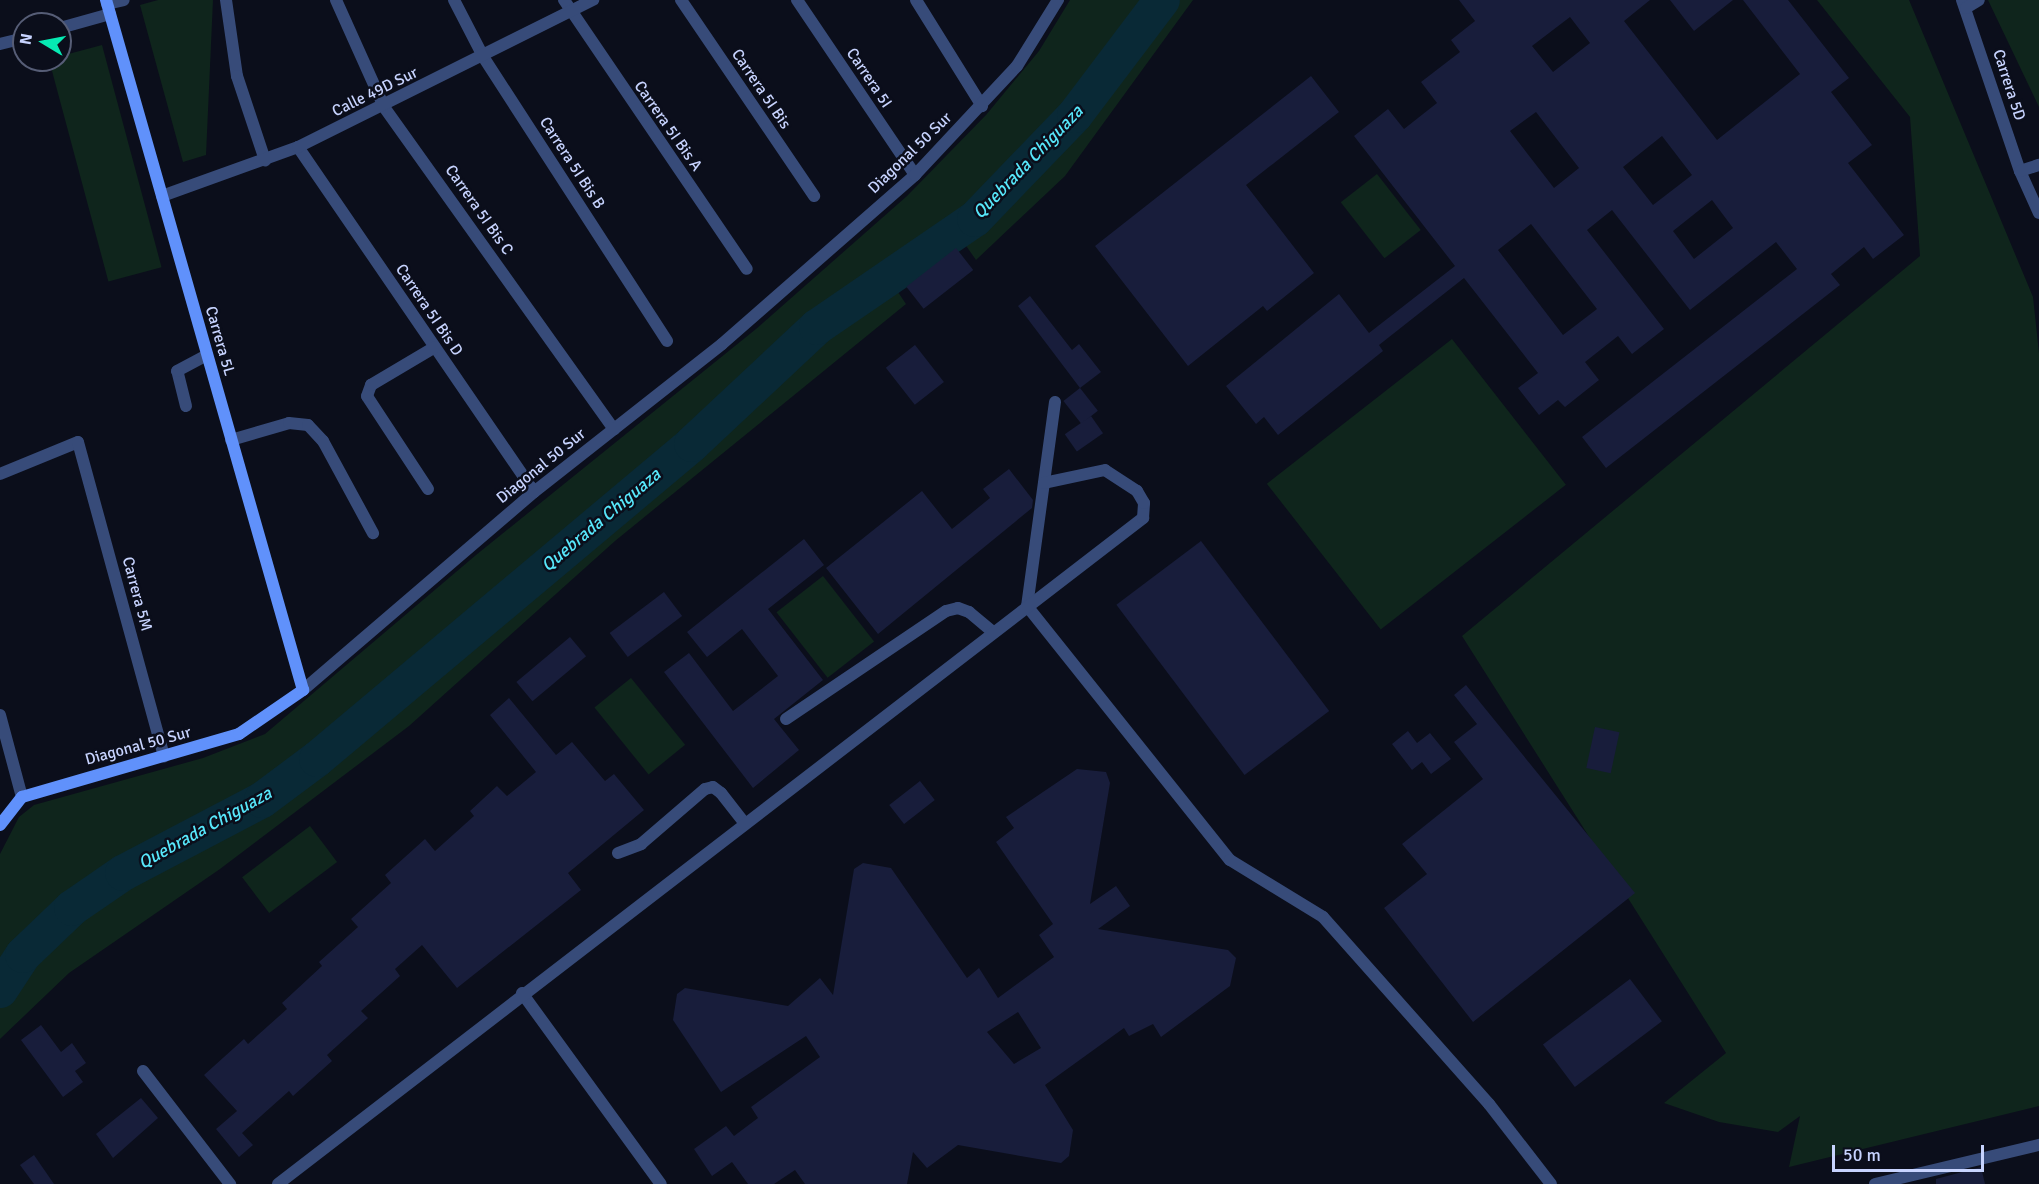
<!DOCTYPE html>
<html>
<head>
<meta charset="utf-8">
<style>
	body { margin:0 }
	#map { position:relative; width:2039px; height:1184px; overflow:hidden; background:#0b0e1b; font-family:Signika,sans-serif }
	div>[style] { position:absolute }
	.green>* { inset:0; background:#0f251c; transform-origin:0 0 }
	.river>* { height:36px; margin:-18px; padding:0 18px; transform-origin:18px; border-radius:18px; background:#092936 }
	.building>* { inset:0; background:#181d3b; transform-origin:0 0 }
	.service>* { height:12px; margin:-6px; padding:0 6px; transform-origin:6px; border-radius:6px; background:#374b79 }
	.minor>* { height:12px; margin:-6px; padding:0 6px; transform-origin:6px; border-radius:6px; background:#374b79 }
	.tertiary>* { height:12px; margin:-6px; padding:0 6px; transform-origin:6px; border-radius:6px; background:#374b79 }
	.secondary>* { height:12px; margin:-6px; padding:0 6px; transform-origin:6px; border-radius:6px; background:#6091fb }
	span { translate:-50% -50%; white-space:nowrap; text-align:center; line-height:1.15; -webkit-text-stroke:5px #0b0e1b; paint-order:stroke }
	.street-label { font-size:16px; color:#c7d3fe }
	.water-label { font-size:18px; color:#57e7fb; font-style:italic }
	.north { position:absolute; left:12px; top:12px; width:60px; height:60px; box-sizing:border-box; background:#0b0e1b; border:2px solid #565d76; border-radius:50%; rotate:280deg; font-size:16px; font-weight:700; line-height:24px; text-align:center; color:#c7d3fe }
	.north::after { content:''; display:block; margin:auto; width:21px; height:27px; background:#06eab3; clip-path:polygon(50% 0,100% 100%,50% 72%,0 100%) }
	.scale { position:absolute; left:1832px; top:1145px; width:152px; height:27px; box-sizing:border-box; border:3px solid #c7d3fe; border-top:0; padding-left:8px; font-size:18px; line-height:21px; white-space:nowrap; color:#c7d3fe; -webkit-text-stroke:4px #0b0e1b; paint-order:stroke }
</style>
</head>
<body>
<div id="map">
	<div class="green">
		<div style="clip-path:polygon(158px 0,213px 0,206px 155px,183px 162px,140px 5px)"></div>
		<div style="clip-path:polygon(1070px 0,1193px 0,1065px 176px,976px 260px,962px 240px,894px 286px,906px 304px,615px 541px,409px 726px,220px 869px,69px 973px,0 1039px,0 854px,19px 817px,34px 805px,203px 758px,265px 734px,476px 555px,756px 329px,907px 196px,986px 115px,1039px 51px)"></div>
		<div style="clip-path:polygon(1817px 0,1909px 0,2033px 297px,2039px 353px,2039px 1106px,1789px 1167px,1800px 1116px,1778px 1132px,1719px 1122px,1664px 1103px,1726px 1053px,1462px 636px,1920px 256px,1910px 117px)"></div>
		<div style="clip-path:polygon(1988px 0,2039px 0,2039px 107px)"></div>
		<div style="left:102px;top:45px;width:230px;height:55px;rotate:75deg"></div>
		<div style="left:1377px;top:174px;width:71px;height:46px;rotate:52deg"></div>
		<div style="left:1452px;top:339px;width:185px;height:235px;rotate:52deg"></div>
		<div style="left:823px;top:576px;width:83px;height:59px;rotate:52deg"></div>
		<div style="left:631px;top:678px;width:86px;height:47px;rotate:51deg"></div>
		<div style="left:310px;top:826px;width:45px;height:85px;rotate:53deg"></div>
	</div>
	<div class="river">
		<div style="left:0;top:990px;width:42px;rotate:-56.7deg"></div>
		<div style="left:23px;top:955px;width:68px;rotate:-43.8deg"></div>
		<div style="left:72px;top:908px;width:62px;rotate:-34.5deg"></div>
		<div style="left:123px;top:873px;width:157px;rotate:-27.7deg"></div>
		<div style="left:262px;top:800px;width:69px;rotate:-36.7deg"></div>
		<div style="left:317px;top:759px;width:490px;rotate:-40deg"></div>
		<div style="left:692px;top:444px;width:171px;rotate:-43.1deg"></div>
		<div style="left:817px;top:327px;width:191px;rotate:-34.4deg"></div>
		<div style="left:975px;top:219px;width:144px;rotate:-46.1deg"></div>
		<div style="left:1075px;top:115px;width:144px;rotate:-52.9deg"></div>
	</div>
	<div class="building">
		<div style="clip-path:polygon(evenodd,1459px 0,1650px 0,1624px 21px,1717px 140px,1800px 74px,1743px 0,1788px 0,1849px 78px,1831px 92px,1872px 145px,1848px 163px,1904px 235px,1873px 259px,1864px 247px,1831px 274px,1840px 285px,1606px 468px,1582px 437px,1797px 269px,1776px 242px,1690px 310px,1612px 210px,1587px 230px,1664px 329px,1632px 354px,1618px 336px,1585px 362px,1599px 380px,1565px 407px,1558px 400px,1539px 415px,1518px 388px,1538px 373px,1464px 278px,1379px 345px,1383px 351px,1278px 435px,1264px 417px,1256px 424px,1226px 386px,1307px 320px,1339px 294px,1369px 333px,1455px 266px,1354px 136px,1388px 109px,1404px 129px,1437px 103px,1421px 82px,1460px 52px,1451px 40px,1475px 21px,1459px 0,1570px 17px,1590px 43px,1553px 72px,1532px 46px,1570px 17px,1459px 0,1536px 112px,1579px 168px,1554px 188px,1510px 131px,1536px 112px,1459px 0,1662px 136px,1692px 175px,1653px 205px,1623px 167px,1662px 136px,1459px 0,1712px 200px,1733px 228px,1694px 259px,1673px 231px,1712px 200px,1459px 0,1531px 224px,1597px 309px,1563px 335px,1498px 250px,1531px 224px)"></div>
		<div style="clip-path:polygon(1670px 0,1733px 0,1694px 31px)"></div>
		<div style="clip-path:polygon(1311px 76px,1339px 112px,1246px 185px,1314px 273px,1267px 311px,1263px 306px,1188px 366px,1095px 246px)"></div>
		<div style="left:956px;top:248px;width:28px;height:63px;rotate:52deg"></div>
		<div style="clip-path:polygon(1030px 296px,1072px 350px,1079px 344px,1101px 372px,1080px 388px,1018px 306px)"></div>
		<div style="left:915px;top:345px;width:47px;height:37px;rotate:52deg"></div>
		<div style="left:1080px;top:388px;width:29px;height:21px;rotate:52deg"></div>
		<div style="left:1091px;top:416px;width:21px;height:32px;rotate:55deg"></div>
		<div style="clip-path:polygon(1009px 469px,1033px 500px,1032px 508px,878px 634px,826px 568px,922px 491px,952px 529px,990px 498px,983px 489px)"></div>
		<div style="clip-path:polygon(804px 539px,824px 565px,768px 609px,823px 680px,774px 719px,799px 750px,753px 788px,664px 672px,689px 653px,733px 711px,778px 676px,742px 629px,707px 657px,687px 632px)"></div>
		<div style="left:1201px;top:541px;width:213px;height:106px;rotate:53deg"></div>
		<div style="left:664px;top:592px;width:30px;height:68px;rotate:53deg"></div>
		<div style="left:570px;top:637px;width:25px;height:70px;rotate:50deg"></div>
		<div style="clip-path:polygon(1466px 685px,1635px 893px,1473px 1022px,1384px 908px,1427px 874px,1402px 844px,1483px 779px,1454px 742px,1477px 724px,1454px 695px)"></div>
		<div style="clip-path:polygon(509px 698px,556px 755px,572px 742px,605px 781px,614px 774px,644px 810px,568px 873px,581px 890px,457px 988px,422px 945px,395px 969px,400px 976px,361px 1011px,368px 1018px,327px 1055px,332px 1061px,293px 1096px,289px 1091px,242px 1133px,253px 1145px,239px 1157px,216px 1129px,237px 1111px,204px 1075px,244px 1039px,248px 1044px,287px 1009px,282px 1003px,322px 966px,319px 962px,358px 927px,351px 919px,391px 883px,385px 875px,425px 839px,435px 851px,474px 816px,470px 811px,497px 786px,507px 796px,536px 772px,490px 715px)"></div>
		<div style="left:1595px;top:727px;width:25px;height:42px;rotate:12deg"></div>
		<div style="clip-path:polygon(1408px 731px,1417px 743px,1430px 733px,1451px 759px,1431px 774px,1422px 762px,1412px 770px,1392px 744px)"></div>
		<div style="clip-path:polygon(evenodd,1077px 769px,1106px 772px,1110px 783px,1090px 904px,1116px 886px,1130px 906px,1098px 929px,1228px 950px,1236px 958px,1230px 986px,1161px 1037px,1153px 1024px,1129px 1036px,1124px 1028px,1045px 1085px,1073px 1130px,1069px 1156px,1061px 1163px,958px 1145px,927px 1168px,913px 1152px,907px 1184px,805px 1184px,795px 1170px,774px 1184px,748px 1184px,732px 1162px,712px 1176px,694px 1149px,726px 1126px,734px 1136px,758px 1118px,751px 1107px,820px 1057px,806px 1036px,721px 1092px,673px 1020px,677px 994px,685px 988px,788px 1006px,820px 978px,833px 995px,854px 869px,863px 863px,891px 868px,967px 978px,979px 968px,998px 998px,1054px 957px,1039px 935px,1053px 924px,996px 842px,1014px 828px,1006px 817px,1077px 769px,1018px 1012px,1041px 1048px,1014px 1064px,987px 1032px,1018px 1012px)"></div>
		<div style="left:920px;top:781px;width:24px;height:39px;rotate:52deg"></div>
		<div style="left:1630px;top:979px;width:53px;height:109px;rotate:53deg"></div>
		<div style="clip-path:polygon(41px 1025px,61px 1052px,72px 1043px,86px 1063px,75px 1071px,83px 1082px,63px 1097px,21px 1040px)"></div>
		<div style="clip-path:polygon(141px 1098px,158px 1118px,113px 1158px,96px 1134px)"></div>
		<div style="clip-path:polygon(34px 1155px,54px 1184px,34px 1184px,20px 1165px)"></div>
		<div style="clip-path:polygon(1981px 1167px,1985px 1184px,1936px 1184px,1936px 1179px)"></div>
	</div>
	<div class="service">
		<div style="left:1055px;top:402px;width:206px;rotate:97.8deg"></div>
		<div style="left:1027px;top:606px;width:325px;rotate:51.4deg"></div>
		<div style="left:1230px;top:860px;width:109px;rotate:31.5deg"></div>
		<div style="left:1323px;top:917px;width:250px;rotate:48.4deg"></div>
		<div style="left:1489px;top:1104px;width:101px;rotate:52.2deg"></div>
		<div style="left:186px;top:406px;width:36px;rotate:-104deg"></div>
		<div style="left:177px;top:371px;width:34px;rotate:-28deg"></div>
		<div style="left:231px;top:440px;width:60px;rotate:-16.3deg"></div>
		<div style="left:289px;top:423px;width:19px;rotate:6deg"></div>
		<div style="left:308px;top:425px;width:22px;rotate:47deg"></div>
		<div style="left:323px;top:441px;width:105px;rotate:61.5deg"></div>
		<div style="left:786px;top:719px;width:193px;rotate:-34deg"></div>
		<div style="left:946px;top:611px;width:12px;rotate:-14deg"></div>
		<div style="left:958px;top:608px;width:12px;rotate:20deg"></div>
		<div style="left:969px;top:612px;width:31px;rotate:40deg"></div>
		<div style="left:618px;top:853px;width:25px;rotate:-21deg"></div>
		<div style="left:641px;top:844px;width:84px;rotate:-40.7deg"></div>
		<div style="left:705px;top:789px;width:8px;rotate:-14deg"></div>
		<div style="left:713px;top:787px;width:10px;rotate:37deg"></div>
		<div style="left:721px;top:793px;width:37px;rotate:52deg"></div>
		<div style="left:522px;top:993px;width:236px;rotate:54deg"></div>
		<div style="left:143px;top:1071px;width:143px;rotate:52.4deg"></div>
		<div style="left:278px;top:1184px;width:1092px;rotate:-37.59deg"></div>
		<div style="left:1143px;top:518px;width:15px;rotate:-86deg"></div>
		<div style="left:1144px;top:503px;width:14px;rotate:-120deg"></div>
		<div style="left:1137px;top:491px;width:38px;rotate:-147deg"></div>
		<div style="left:1105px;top:470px;width:62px;rotate:168deg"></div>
		<div style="left:1875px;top:1184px;width:169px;rotate:-13.4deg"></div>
	</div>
	<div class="minor">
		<div style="left:226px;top:0;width:77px;rotate:81.8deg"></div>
		<div style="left:237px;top:76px;width:89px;rotate:71.6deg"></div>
		<div style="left:336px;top:0;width:117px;rotate:65.8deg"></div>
		<div style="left:384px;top:107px;width:396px;rotate:54.5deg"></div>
		<div style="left:454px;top:0;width:65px;rotate:62.7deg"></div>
		<div style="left:484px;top:58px;width:337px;rotate:57.1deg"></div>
		<div style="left:564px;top:0;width:325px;rotate:55.8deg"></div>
		<div style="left:681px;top:0;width:237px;rotate:55.8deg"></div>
		<div style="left:797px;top:0;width:211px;rotate:56deg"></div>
		<div style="left:916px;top:0;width:125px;rotate:58.1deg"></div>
		<div style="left:1962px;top:0;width:181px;rotate:71.3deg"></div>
		<div style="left:2020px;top:171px;width:46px;rotate:65.7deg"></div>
		<div style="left:107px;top:4px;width:17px;rotate:-13deg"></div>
		<div style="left:1966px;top:8px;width:15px;rotate:-32deg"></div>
		<div style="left:298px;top:147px;width:418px;rotate:55.6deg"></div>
		<div style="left:2020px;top:171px;width:20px;rotate:-18deg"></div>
		<div style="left:162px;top:196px;width:145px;rotate:-19.8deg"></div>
		<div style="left:298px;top:147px;width:330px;rotate:-26.5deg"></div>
		<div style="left:0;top:474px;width:84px;rotate:-22.3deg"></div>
		<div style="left:78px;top:442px;width:326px;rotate:74.7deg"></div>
		<div style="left:428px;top:489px;width:111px;rotate:-123.3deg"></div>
		<div style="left:367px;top:396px;width:12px;rotate:-70deg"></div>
		<div style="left:371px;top:385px;width:74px;rotate:-30.7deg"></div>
		<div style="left:0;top:715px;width:85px;rotate:75deg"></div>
	</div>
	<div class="tertiary">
		<div style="left:60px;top:28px;width:52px;rotate:-15.6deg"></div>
		<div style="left:0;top:44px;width:25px;rotate:-14deg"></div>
		<div style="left:303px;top:690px;width:304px;rotate:-40.6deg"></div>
		<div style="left:534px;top:492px;width:239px;rotate:-38.2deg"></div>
		<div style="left:722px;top:344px;width:257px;rotate:-41.2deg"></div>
		<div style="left:915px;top:175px;width:149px;rotate:-46.9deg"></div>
		<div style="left:1017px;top:66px;width:78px;rotate:-58.2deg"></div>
	</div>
	<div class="secondary">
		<div style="left:0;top:825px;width:36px;rotate:-52deg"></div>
		<div style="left:22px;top:797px;width:226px;rotate:-16.2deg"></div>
		<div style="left:239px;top:734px;width:78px;rotate:-34.5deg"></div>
		<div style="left:303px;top:690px;width:718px;rotate:-105.93deg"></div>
	</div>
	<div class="street-label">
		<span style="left:869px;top:78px;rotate:56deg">Carrera 5I</span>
		<span style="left:2009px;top:85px;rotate:72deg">Carrera 5D</span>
		<span style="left:761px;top:89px;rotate:56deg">Carrera 5I Bis</span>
		<span style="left:375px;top:92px;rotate:-26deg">Calle 49D Sur</span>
		<span style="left:668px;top:126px;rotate:55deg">Carrera 5I Bis A</span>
		<span style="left:910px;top:153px;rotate:-44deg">Diagonal 50 Sur</span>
		<span style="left:572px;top:163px;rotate:57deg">Carrera 5I Bis B</span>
		<span style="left:479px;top:210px;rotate:55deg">Carrera 5I Bis C</span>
		<span style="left:429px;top:310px;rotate:56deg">Carrera 5I Bis D</span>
		<span style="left:220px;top:341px;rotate:74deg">Carrera 5L</span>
		<span style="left:541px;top:466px;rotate:-39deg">Diagonal 50 Sur</span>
		<span style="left:137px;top:594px;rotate:75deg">Carrera 5M</span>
		<span style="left:138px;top:746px;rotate:-15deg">Diagonal 50 Sur</span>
	</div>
	<div class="water-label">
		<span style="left:1028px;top:162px;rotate:-46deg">Quebrada Chiguaza</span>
		<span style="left:601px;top:520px;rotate:-40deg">Quebrada Chiguaza</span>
		<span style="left:205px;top:828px;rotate:-29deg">Quebrada Chiguaza</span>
	</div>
	<div class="north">N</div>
	<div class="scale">50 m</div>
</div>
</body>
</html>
